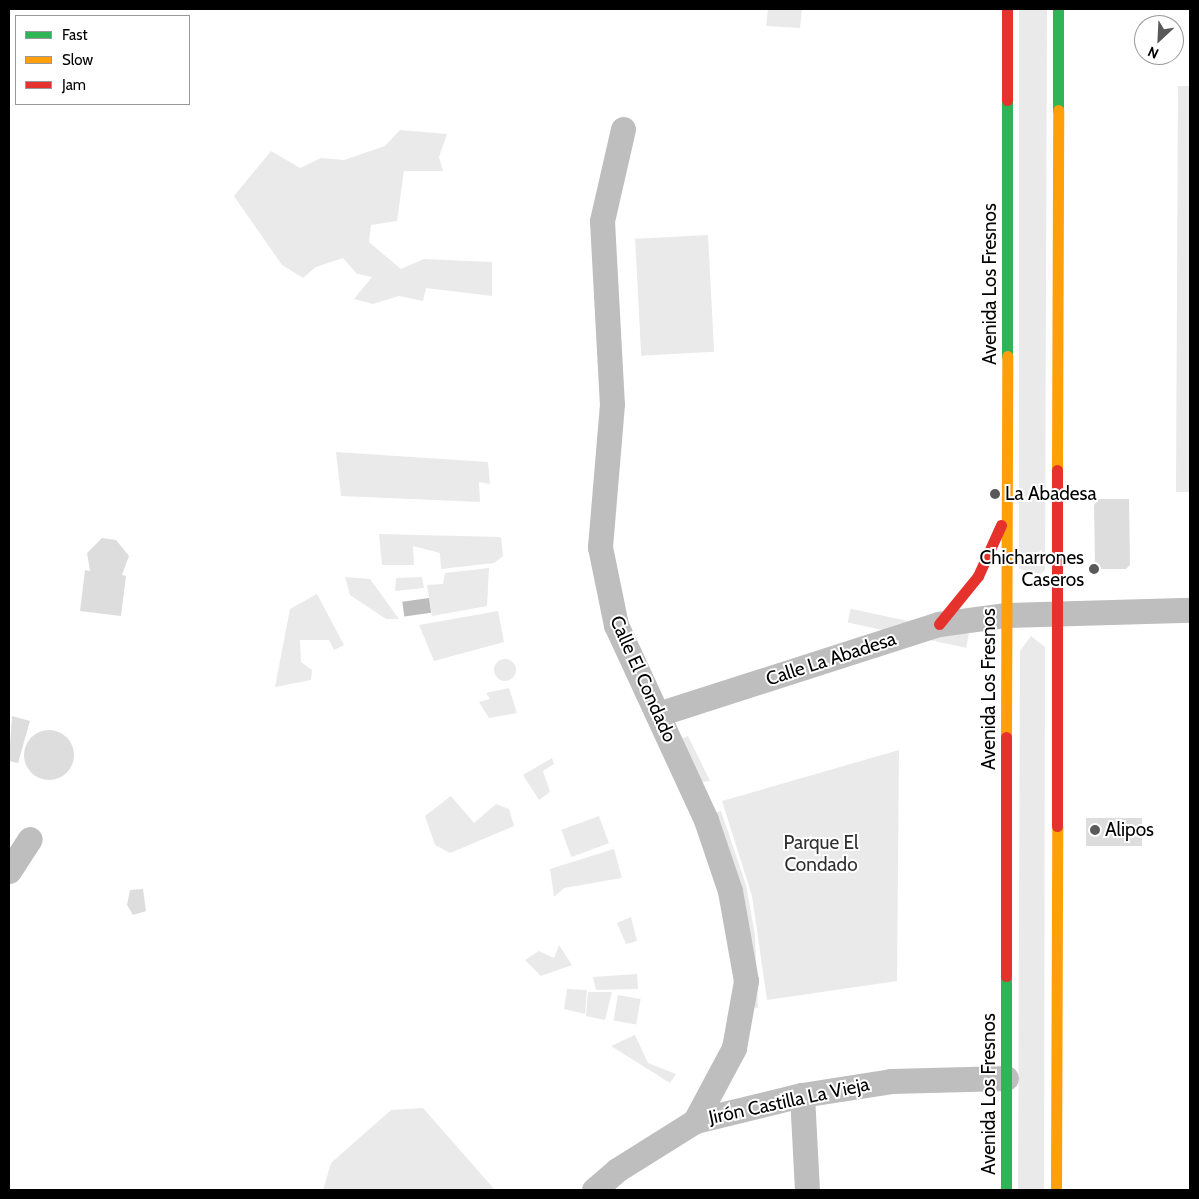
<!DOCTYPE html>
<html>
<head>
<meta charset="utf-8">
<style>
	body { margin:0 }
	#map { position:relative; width:1199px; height:1199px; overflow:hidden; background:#fff; font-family:Cabin,sans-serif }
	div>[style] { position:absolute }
	.green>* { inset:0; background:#eaeaea; transform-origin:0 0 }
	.round { border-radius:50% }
	.water>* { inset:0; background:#bcbcbc; transform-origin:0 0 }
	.building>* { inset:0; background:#ddd; transform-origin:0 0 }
	.street>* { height:25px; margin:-12.5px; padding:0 12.5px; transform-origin:12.5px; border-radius:12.5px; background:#bebebe }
	.fast>* { height:11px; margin:-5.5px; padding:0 5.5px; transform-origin:5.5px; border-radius:5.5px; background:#30b455 }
	.slow>* { height:11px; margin:-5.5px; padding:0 5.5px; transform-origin:5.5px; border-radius:5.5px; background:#ff9f0a }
	.jam>* { height:11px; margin:-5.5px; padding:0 5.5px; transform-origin:5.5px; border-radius:5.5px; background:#e5322d }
	.dots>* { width:14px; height:14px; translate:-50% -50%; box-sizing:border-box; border:2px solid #fff; border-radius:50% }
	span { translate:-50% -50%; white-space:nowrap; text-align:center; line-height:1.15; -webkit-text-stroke:4px #fff; paint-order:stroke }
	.street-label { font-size:19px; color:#000 }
	.poi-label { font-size:19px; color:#000 }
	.left { translate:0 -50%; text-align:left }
	.right { translate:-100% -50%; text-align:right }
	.park-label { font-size:19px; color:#303030 }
	.frame { position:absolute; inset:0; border:10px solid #000; pointer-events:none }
	.legend { position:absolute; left:15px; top:15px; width:175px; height:90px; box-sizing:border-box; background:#fff; border:1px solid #999; margin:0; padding:6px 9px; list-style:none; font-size:15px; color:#000 }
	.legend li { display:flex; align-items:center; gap:10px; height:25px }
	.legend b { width:25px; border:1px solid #999 }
	.north { position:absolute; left:1134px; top:15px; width:50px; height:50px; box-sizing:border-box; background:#fff; border:1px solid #999; border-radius:50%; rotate:205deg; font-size:14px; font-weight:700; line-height:20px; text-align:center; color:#000 }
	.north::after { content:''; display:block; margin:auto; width:18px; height:22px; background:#595959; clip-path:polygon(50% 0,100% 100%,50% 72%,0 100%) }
</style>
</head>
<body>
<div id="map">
	<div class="green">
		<div style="clip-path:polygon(768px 9px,802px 9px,800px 28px,766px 26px)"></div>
		<div style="clip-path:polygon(1019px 9px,1047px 9px,1045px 570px,1041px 574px,1019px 569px)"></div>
		<div style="clip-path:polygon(1178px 86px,1190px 86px,1190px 492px,1176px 492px)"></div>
		<div style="clip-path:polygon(400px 130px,447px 134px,439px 157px,443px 171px,404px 171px,397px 221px,371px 225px,369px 242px,401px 269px,424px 259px,492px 262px,492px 296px,426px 288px,423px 301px,399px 296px,373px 304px,354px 299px,372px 277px,357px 274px,343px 258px,316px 267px,303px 278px,282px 265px,234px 196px,271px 151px,300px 168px,321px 158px,344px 160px,385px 146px)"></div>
		<div style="left:708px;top:235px;width:117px;height:73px;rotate:87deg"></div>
		<div style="clip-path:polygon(336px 452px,488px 462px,490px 484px,479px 482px,480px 502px,341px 496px)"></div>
		<div style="clip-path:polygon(379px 534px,501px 537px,503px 556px,494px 563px,441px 569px,440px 553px,413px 546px,414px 565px,382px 565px)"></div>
		<div style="clip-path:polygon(489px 568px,487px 606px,432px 616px,427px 585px,443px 584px,445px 573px)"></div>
		<div style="clip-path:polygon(345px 577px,370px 579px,399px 619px,386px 619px,350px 595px)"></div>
		<div style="clip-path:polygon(422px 577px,424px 588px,395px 591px,396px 578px)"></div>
		<div style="clip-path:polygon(317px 594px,344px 645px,334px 650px,329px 640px,300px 640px,301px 662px,312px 670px,311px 680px,275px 687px,290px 609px)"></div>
		<div style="clip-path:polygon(498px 611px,504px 642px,434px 661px,419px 625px)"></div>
		<div style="left:969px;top:634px;width:14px;height:121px;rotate:102deg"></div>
		<div style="clip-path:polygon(1031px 636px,1045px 647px,1044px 1190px,1018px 1190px,1020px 651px)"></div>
		<div class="round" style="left:494px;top:659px;width:22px;height:22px"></div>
		<div style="clip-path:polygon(509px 688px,517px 713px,489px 718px,479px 702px,490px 699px,486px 693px)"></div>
		<div style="clip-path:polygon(688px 736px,710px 781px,700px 782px,681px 739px)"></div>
		<div style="clip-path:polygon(899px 750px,897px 981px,767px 1000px,752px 896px,722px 801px)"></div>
		<div style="clip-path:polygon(552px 758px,554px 764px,543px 771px,550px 792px,539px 800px,523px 775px)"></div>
		<div style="clip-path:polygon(451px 796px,474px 823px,496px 804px,509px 809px,514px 826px,450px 853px,435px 845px,425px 816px)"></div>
		<div style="clip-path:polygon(721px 811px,746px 885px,755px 935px,758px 1008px,751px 1007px,715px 813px)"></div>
		<div style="left:599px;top:816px;width:29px;height:40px;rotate:70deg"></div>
		<div style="clip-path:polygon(614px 849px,622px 878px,564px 888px,554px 897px,550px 869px)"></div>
		<div style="clip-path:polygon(631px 917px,637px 941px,626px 944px,617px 923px)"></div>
		<div style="clip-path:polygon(559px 945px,572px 965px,541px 976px,525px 960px,539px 951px,554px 958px)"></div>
		<div style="clip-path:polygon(637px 974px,638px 989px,596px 990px,593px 977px)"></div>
		<div style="clip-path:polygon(567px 989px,587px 990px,585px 1014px,564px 1009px)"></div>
		<div style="clip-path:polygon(588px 992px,612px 992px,605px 1020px,586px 1016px)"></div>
		<div style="left:618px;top:995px;width:23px;height:26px;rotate:10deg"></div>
		<div style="clip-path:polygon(635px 1035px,648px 1063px,676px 1074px,670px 1083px,611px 1046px)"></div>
		<div style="clip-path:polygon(423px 1108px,495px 1190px,323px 1190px,331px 1163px,391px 1110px)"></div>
	</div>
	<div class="water">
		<div style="left:429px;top:598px;width:15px;height:27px;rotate:82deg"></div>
	</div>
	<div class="building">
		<div style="clip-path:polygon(1099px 499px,1129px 499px,1130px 565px,1126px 569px,1100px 569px,1095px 564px,1094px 505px)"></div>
		<div style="clip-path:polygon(102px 538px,116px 540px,129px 556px,122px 575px,126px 576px,121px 616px,80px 611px,85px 570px,90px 571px,87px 553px)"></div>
		<div style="clip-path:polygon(12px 716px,30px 721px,18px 763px,9px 761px)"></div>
		<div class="round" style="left:24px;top:730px;width:50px;height:50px"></div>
		<div style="left:1142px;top:818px;width:28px;height:56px;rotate:90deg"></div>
		<div style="clip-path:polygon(143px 889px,146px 911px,133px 915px,127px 905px,130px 890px)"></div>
	</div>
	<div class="street">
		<div style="left:623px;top:129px;width:94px;rotate:102.9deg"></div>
		<div style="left:602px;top:221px;width:183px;rotate:86.9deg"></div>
		<div style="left:612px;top:404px;width:144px;rotate:94.8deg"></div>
		<div style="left:600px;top:547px;width:80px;rotate:78.4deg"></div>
		<div style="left:616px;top:625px;width:215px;rotate:65.2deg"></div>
		<div style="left:706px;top:820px;width:75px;rotate:71.3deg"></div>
		<div style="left:730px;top:891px;width:91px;rotate:79.9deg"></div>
		<div style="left:746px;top:981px;width:68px;rotate:100.2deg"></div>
		<div style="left:734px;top:1048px;width:83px;rotate:118.1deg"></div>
		<div style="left:658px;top:714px;width:295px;rotate:-17.8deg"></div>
		<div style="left:939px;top:624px;width:68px;rotate:-7.7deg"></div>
		<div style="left:1006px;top:615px;width:184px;rotate:-1.6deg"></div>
		<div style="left:9px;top:871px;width:38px;rotate:-57deg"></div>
		<div style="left:802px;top:1095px;width:95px;rotate:87deg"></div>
		<div style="left:594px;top:1190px;width:30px;rotate:-41deg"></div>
		<div style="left:617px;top:1170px;width:92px;rotate:-32.1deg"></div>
		<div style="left:695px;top:1121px;width:110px;rotate:-13.7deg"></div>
		<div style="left:802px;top:1095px;width:90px;rotate:-8.9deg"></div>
		<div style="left:891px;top:1081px;width:115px;rotate:-1.5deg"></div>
	</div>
	<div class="fast">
		<div style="left:1058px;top:110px;width:101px;rotate:-90deg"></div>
		<div style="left:1007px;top:356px;width:256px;rotate:-90deg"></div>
		<div style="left:1006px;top:1190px;width:214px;rotate:-90deg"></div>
	</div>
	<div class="slow">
		<div style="left:1057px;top:470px;width:360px;rotate:-89.8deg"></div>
		<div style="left:1006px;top:737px;width:381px;rotate:-89.8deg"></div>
		<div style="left:1056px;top:1190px;width:364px;rotate:-89.8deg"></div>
	</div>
	<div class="jam">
		<div style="left:1007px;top:100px;width:91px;rotate:-90deg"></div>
		<div style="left:939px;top:624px;width:62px;rotate:-50.9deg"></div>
		<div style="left:978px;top:576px;width:56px;rotate:-65.7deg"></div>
		<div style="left:1057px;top:826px;width:356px;rotate:-90deg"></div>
		<div style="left:1006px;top:976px;width:239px;rotate:-90deg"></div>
	</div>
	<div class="dots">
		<div style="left:995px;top:494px;background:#595959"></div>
		<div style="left:1094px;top:569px;background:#595959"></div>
		<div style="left:1095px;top:830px;background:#595959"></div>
	</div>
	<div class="street-label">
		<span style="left:990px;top:284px;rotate:-90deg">Avenida Los Fresnos</span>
		<span style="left:831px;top:659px;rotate:-18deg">Calle La Abadesa</span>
		<span style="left:643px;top:679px;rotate:66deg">Calle El Condado</span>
		<span style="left:989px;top:689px;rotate:-90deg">Avenida Los Fresnos</span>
		<span style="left:989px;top:1094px;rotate:-90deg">Avenida Los Fresnos</span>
		<span style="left:789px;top:1101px;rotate:-12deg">Jirón Castilla La Vieja</span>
	</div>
	<div class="poi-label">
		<span class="left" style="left:1005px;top:494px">La Abadesa</span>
		<span class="right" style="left:1084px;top:569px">Chicharrones<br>Caseros</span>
		<span class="left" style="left:1105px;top:830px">Alipos</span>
	</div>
	<div class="park-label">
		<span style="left:821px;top:854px">Parque El<br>Condado</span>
	</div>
	<div class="frame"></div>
	<ul class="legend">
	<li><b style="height:6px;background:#30b455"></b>Fast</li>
	<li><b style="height:6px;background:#ff9f0a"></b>Slow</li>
	<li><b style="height:6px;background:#e5322d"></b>Jam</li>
	</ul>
	<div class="north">N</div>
</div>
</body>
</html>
